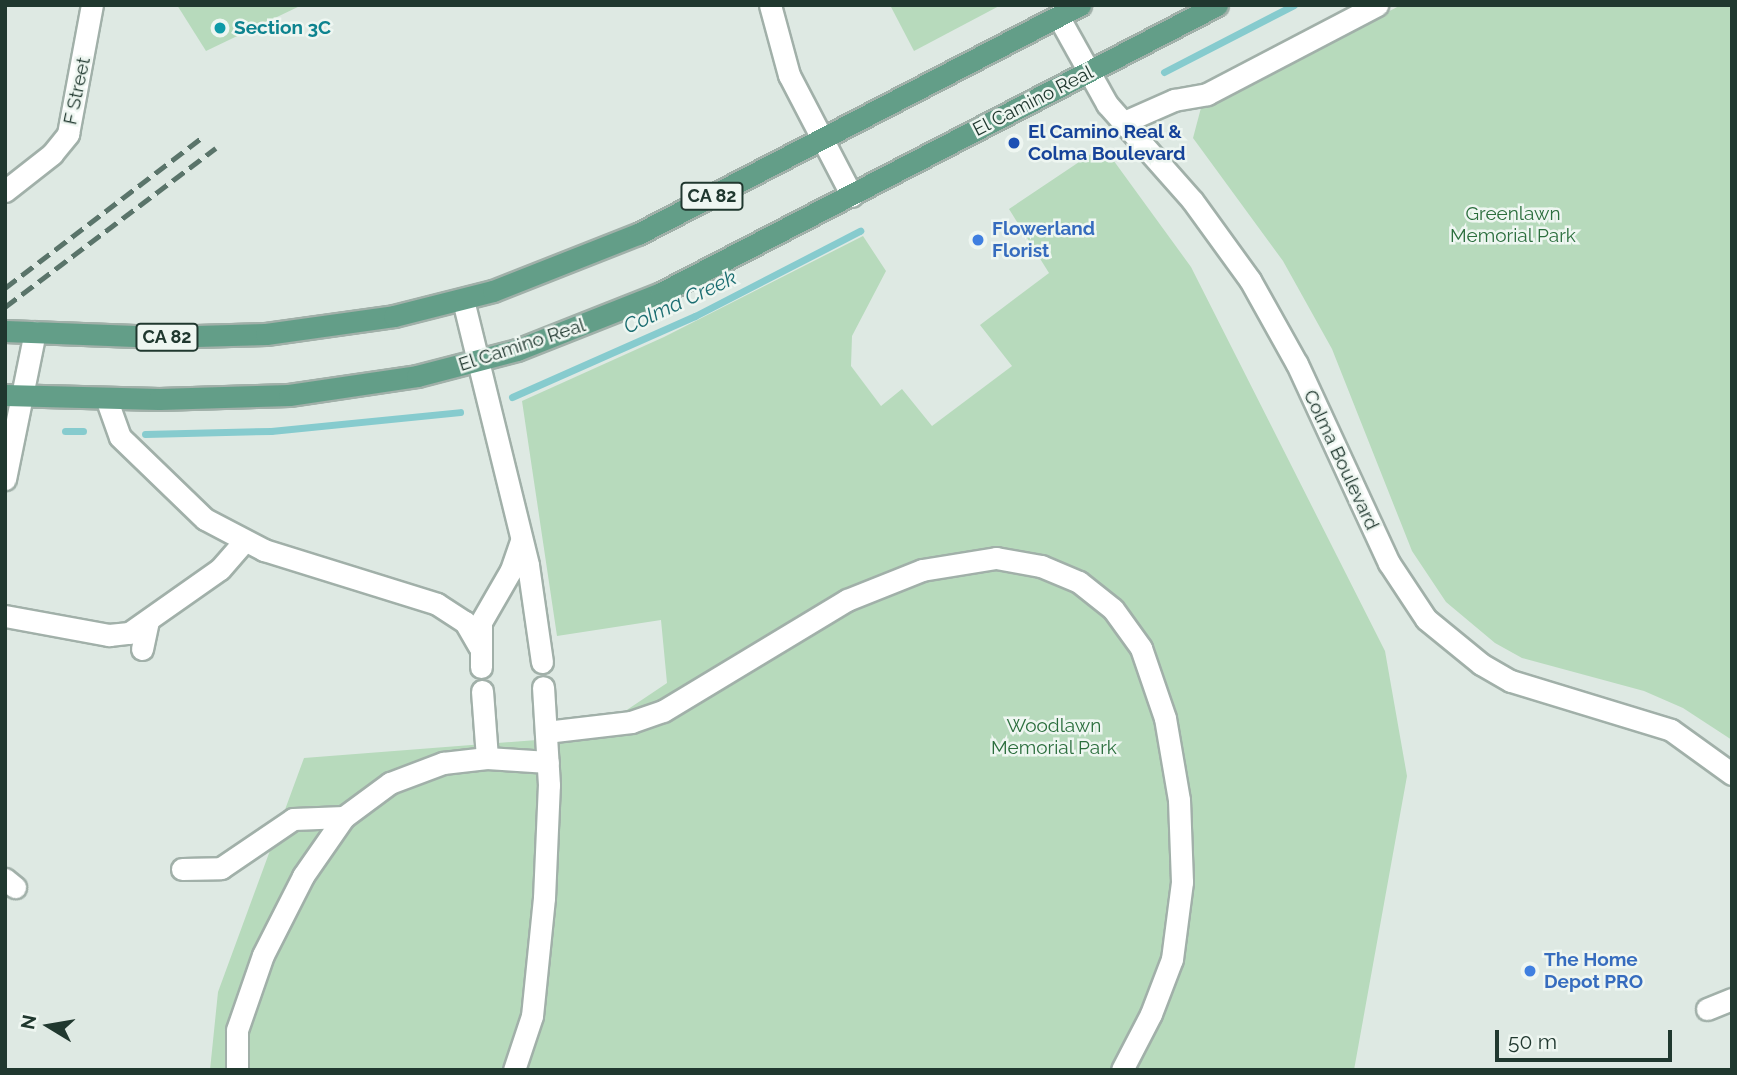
<!DOCTYPE html>
<html>
<head>
<meta charset="utf-8">
<style>
	body { margin:0 }
	#map { position:relative; width:1737px; height:1075px; overflow:hidden; background:#dee9e3; font-family:Raleway,sans-serif }
	div>[style] { position:absolute }
	.green>* { inset:0; background:#b7dabc }
	.stream>* { height:7px; margin:-3.5px; padding:0 3.5px; transform-origin:3.5px; border-radius:3.5px; background:#86cbce }
	.roads { filter:drop-shadow(2px 0 #a1b0a9) drop-shadow(-2px 0 #a1b0a9) drop-shadow(0 2px #a1b0a9) drop-shadow(0 -2px #a1b0a9) }
	.minor>* { height:21px; margin:-10.5px; padding:0 10.5px; transform-origin:10.5px; border-radius:10.5px; background:#fff }
	.major>* { height:21px; margin:-10.5px; padding:0 10.5px; transform-origin:10.5px; border-radius:10.5px; background:#639e88 }
	.rail>* { height:5px; margin-top:-2.5px; transform-origin:0; background:repeating-linear-gradient(90deg,#5a746a 0 14px,transparent 0 21px) }
	.dots>* { width:19px; height:19px; translate:-50% -50%; box-sizing:border-box; border:4px solid #eef6f1; border-radius:50% }
	span { translate:-50% -50%; white-space:nowrap; text-align:center; line-height:1.15; -webkit-text-stroke:5px #eef6f1; paint-order:stroke }
	.shield-label span { padding:2px 5px; background:#eef6f1; border:2px solid; border-radius:5px; -webkit-text-stroke-width:0 }
	.shield-label { font-size:18px; color:#20382f; font-weight:700 }
	.culture-label { font-size:19px; color:#0d838f; font-weight:700 }
	.left { translate:0 -50%; text-align:left }
	.street-label { font-size:19px; color:#20382f }
	.transit-label { font-size:19px; color:#164399; font-weight:700 }
	.park-label { font-size:19px; color:#2b6e3d }
	.shop-label { font-size:19px; color:#366cbe; font-weight:700 }
	.water-label { font-size:21px; color:#1c6e72; font-style:italic }
	.frame { position:absolute; inset:0; border:7px solid #20382f; pointer-events:none }
	.north { position:absolute; left:14px; top:991px; width:70px; height:70px; -webkit-text-stroke:5px #eef6f1; paint-order:stroke; rotate:281deg; font-size:19px; font-weight:700; line-height:28px; text-align:center; color:#20382f }
	.north::after { content:''; display:block; margin:auto; width:24px; height:32px; background:#20382f; clip-path:polygon(50% 0,100% 100%,50% 72%,0 100%) }
	.scale { position:absolute; left:1495px; top:1030px; width:177px; height:32px; box-sizing:border-box; border:4px solid #20382f; border-top:0; padding-left:9px; font-size:21px; line-height:24px; white-space:nowrap; color:#20382f; -webkit-text-stroke:5px #eef6f1; paint-order:stroke }
</style>
</head>
<body>
<div id="map">
	<div class="green">
		<div style="clip-path:polygon(177px 5px,302px 5px,206px 51px)"></div>
		<div style="clip-path:polygon(890px 5px,1001px 5px,914px 51px)"></div>
		<div style="clip-path:polygon(1401px 5px,1732px 5px,1732px 740px,1683px 708px,1644px 691px,1522px 658px,1495px 643px,1446px 602px,1412px 551px,1332px 349px,1283px 261px,1193px 138px,1202px 104px,1231px 94px)"></div>
		<div style="clip-path:polygon(1103px 146px,1191px 267px,1385px 651px,1407px 776px,1354px 1070px,210px 1070px,218px 992px,304px 758px,588px 736px,667px 683px,661px 620px,557px 636px,522px 401px,664px 337px,863px 236px,886px 271px,852px 336px,851px 366px,881px 406px,902px 389px,932px 426px,1012px 366px,980px 325px,1049px 273px,1009px 209px)"></div>
	</div>
	<div class="stream">
		<div style="left:1164px;top:72px;width:146px;rotate:-27.3deg"></div>
		<div style="left:512px;top:397px;width:200px;rotate:-23.9deg"></div>
		<div style="left:695px;top:316px;width:186px;rotate:-27.3deg"></div>
		<div style="left:65px;top:431px;width:18px"></div>
		<div style="left:145px;top:434px;width:126px;rotate:-1.4deg"></div>
		<div style="left:271px;top:431px;width:190px;rotate:-5.7deg"></div>
	</div>
	<div class="roads">
		<div class="minor">
			<div style="left:770px;top:5px;width:73px;rotate:74.8deg"></div>
			<div style="left:789px;top:75px;width:136px;rotate:62.5deg"></div>
			<div style="left:1058px;top:16px;width:101px;rotate:60.9deg"></div>
			<div style="left:1107px;top:104px;width:128px;rotate:48.5deg"></div>
			<div style="left:1192px;top:200px;width:99px;rotate:54.1deg"></div>
			<div style="left:1250px;top:280px;width:96px;rotate:60.8deg"></div>
			<div style="left:1297px;top:364px;width:219px;rotate:65.2deg"></div>
			<div style="left:1389px;top:563px;width:67px;rotate:56.5deg"></div>
			<div style="left:1426px;top:619px;width:71px;rotate:39.3deg"></div>
			<div style="left:1481px;top:664px;width:34px;rotate:30deg"></div>
			<div style="left:1511px;top:681px;width:167px;rotate:17deg"></div>
			<div style="left:1671px;top:730px;width:75px;rotate:35.8deg"></div>
			<div style="left:1124px;top:122px;width:55px;rotate:-23.7deg"></div>
			<div style="left:1174px;top:100px;width:34px;rotate:-10deg"></div>
			<div style="left:1207px;top:94px;width:192px;rotate:-27.6deg"></div>
			<div style="left:5px;top:191px;width:60px;rotate:-38.2deg"></div>
			<div style="left:52px;top:154px;width:26px;rotate:-51deg"></div>
			<div style="left:68px;top:134px;width:131px;rotate:-79.5deg"></div>
			<div style="left:463px;top:300px;width:273px;rotate:76.2deg"></div>
			<div style="left:528px;top:565px;width:98px;rotate:81.8deg"></div>
			<div style="left:106px;top:398px;width:41px;rotate:70.3deg"></div>
			<div style="left:120px;top:437px;width:118px;rotate:44deg"></div>
			<div style="left:205px;top:519px;width:67px;rotate:27.7deg"></div>
			<div style="left:264px;top:550px;width:181px;rotate:17.3deg"></div>
			<div style="left:437px;top:604px;width:33px;rotate:33deg"></div>
			<div style="left:465px;top:622px;width:28px;rotate:60deg"></div>
			<div style="left:5px;top:479px;width:150px;rotate:-78.5deg"></div>
			<div style="left:5px;top:616px;width:106px;rotate:10.4deg"></div>
			<div style="left:109px;top:635px;width:20px;rotate:-6deg"></div>
			<div style="left:129px;top:633px;width:111px;rotate:-35.1deg"></div>
			<div style="left:220px;top:569px;width:37px;rotate:-49deg"></div>
			<div style="left:142px;top:649px;width:29px;rotate:-78deg"></div>
			<div style="left:481px;top:667px;width:45px;rotate:-90deg"></div>
			<div style="left:481px;top:622px;width:60px;rotate:-60deg"></div>
			<div style="left:511px;top:570px;width:31px;rotate:-71deg"></div>
			<div style="left:482px;top:691px;width:67px;rotate:85.7deg"></div>
			<div style="left:546px;top:732px;width:86px;rotate:-6.7deg"></div>
			<div style="left:631px;top:722px;width:34px;rotate:-19deg"></div>
			<div style="left:663px;top:711px;width:215px;rotate:-31.1deg"></div>
			<div style="left:847px;top:600px;width:81px;rotate:-21.8deg"></div>
			<div style="left:922px;top:570px;width:75px;rotate:-9.2deg"></div>
			<div style="left:996px;top:558px;width:46px;rotate:10.1deg"></div>
			<div style="left:1041px;top:566px;width:41px;rotate:22.8deg"></div>
			<div style="left:1079px;top:582px;width:43px;rotate:38.5deg"></div>
			<div style="left:1113px;top:609px;width:48px;rotate:54.3deg"></div>
			<div style="left:1141px;top:648px;width:74px;rotate:71.1deg"></div>
			<div style="left:1165px;top:718px;width:83px;rotate:80.3deg"></div>
			<div style="left:1179px;top:800px;width:82px;rotate:87.9deg"></div>
			<div style="left:1182px;top:882px;width:78px;rotate:97.4deg"></div>
			<div style="left:1172px;top:959px;width:59px;rotate:110.9deg"></div>
			<div style="left:1151px;top:1014px;width:63px;rotate:117.4deg"></div>
			<div style="left:182px;top:869px;width:39px;rotate:-1deg"></div>
			<div style="left:221px;top:868px;width:87px;rotate:-34.2deg"></div>
			<div style="left:293px;top:819px;width:51px;rotate:-2.2deg"></div>
			<div style="left:5px;top:879px;width:13px;rotate:39deg"></div>
			<div style="left:1707px;top:1009px;width:27px;rotate:-22deg"></div>
			<div style="left:237px;top:1070px;width:40px;rotate:-90deg"></div>
			<div style="left:237px;top:1030px;width:79px;rotate:-70.9deg"></div>
			<div style="left:263px;top:955px;width:89px;rotate:-63.1deg"></div>
			<div style="left:303px;top:876px;width:72px;rotate:-55.2deg"></div>
			<div style="left:344px;top:817px;width:57px;rotate:-36.5deg"></div>
			<div style="left:390px;top:783px;width:57px;rotate:-20.7deg"></div>
			<div style="left:443px;top:763px;width:44px;rotate:-6.5deg"></div>
			<div style="left:487px;top:758px;width:61px;rotate:3.8deg"></div>
			<div style="left:514px;top:1070px;width:57px;rotate:-71.6deg"></div>
			<div style="left:532px;top:1016px;width:119px;rotate:-84.2deg"></div>
			<div style="left:544px;top:898px;width:113px;rotate:-87.5deg"></div>
			<div style="left:549px;top:785px;width:98px;rotate:-93.5deg"></div>
		</div>
		<div class="major">
			<div style="left:5px;top:331px;width:156px;rotate:2.2deg"></div>
			<div style="left:161px;top:337px;width:105px;rotate:-1.6deg"></div>
			<div style="left:266px;top:334px;width:129px;rotate:-8deg"></div>
			<div style="left:394px;top:316px;width:102px;rotate:-14.2deg"></div>
			<div style="left:493px;top:291px;width:156px;rotate:-21.5deg"></div>
			<div style="left:638px;top:234px;width:498px;rotate:-27.4deg"></div>
			<div style="left:5px;top:395px;width:154px;rotate:1.5deg"></div>
			<div style="left:159px;top:399px;width:130px;rotate:-1.8deg"></div>
			<div style="left:289px;top:395px;width:129px;rotate:-8.4deg"></div>
			<div style="left:417px;top:376px;width:103px;rotate:-14.6deg"></div>
			<div style="left:517px;top:350px;width:155px;rotate:-21.6deg"></div>
			<div style="left:661px;top:293px;width:626px;rotate:-27.38deg"></div>
		</div>
	</div>
	<div class="rail">
		<div style="left:5px;top:288px;width:250px;rotate:-37.4deg"></div>
		<div style="left:5px;top:307px;width:264px;rotate:-37deg"></div>
	</div>
	<div class="dots">
		<div style="left:220px;top:28px;background:#0f9aa8"></div>
		<div style="left:1014px;top:143px;background:#1a4fb4"></div>
		<div style="left:978px;top:240px;background:#3f7fe0"></div>
		<div style="left:1530px;top:971px;background:#3f7fe0"></div>
	</div>
	<div class="shield-label">
		<span style="left:712px;top:196px">CA 82</span>
		<span style="left:167px;top:337px">CA 82</span>
	</div>
	<div class="culture-label">
		<span class="left" style="left:234px;top:28px">Section 3C</span>
	</div>
	<div class="street-label">
		<span style="left:77px;top:91px;rotate:-78deg">F Street</span>
		<span style="left:1033px;top:101px;rotate:-27deg">El Camino Real</span>
		<span style="left:522px;top:345px;rotate:-18deg">El Camino Real</span>
		<span style="left:1341px;top:460px;rotate:65deg">Colma Boulevard</span>
	</div>
	<div class="transit-label">
		<span class="left" style="left:1028px;top:143px">El Camino Real &amp;<br>Colma Boulevard</span>
	</div>
	<div class="park-label">
		<span style="left:1513px;top:225px">Greenlawn<br>Memorial Park</span>
		<span style="left:1054px;top:737px">Woodlawn<br>Memorial Park</span>
	</div>
	<div class="shop-label">
		<span class="left" style="left:992px;top:240px">Flowerland<br>Florist</span>
		<span class="left" style="left:1544px;top:971px">The Home<br>Depot PRO</span>
	</div>
	<div class="water-label">
		<span style="left:680px;top:302px;rotate:-25deg">Colma Creek</span>
	</div>
	<div class="frame"></div>
	<div class="north">N</div>
	<div class="scale">50 m</div>
</div>
</body>
</html>
